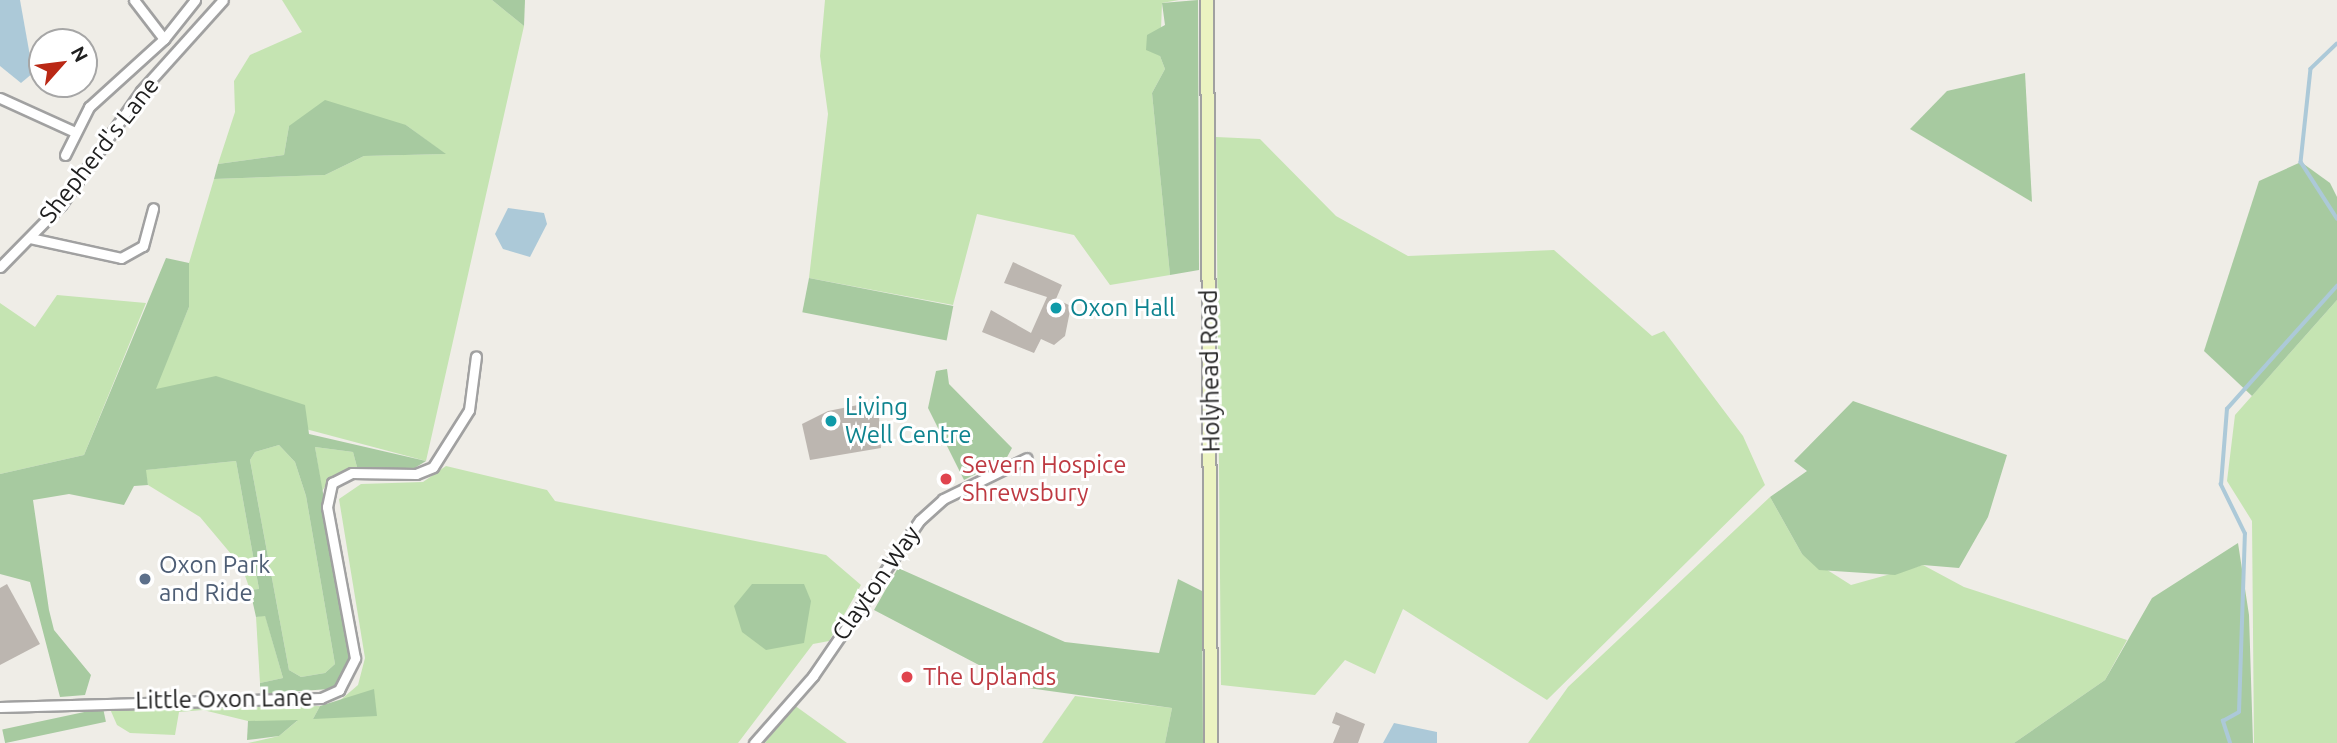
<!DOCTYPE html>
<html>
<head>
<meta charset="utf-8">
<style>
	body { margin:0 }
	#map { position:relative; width:2337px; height:743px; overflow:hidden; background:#efede7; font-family:Ubuntu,sans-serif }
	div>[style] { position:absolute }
	.grass>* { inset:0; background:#c5e4b2 }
	.forest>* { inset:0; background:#a7caa0; transform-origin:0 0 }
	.water>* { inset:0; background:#acc9d8 }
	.stream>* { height:3.5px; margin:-1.75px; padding:0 1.75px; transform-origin:1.75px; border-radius:1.75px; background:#acc9d8 }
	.building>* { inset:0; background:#bcb6b0 }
	.roads { filter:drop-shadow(2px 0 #a1a1a1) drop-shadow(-2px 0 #a1a1a1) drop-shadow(0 2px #a1a1a1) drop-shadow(0 -2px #a1a1a1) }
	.minor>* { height:9px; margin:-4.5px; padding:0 4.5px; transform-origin:4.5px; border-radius:4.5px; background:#fff }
	.secondary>* { height:12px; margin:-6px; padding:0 6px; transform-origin:6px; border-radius:6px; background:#ebf3c1 }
	.dots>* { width:19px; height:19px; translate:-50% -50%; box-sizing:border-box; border:4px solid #fff; border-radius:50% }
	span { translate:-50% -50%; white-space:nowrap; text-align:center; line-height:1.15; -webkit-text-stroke:6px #fff; paint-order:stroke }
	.street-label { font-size:24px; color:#202020 }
	.culture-label { font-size:24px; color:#0d838f }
	.left { translate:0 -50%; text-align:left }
	.health-label { font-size:24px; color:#be3a42 }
	.service-label { font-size:24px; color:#4e5e75 }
	.north { position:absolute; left:28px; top:28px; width:70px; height:70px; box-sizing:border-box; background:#fff; border:2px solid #a6a6a6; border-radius:50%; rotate:62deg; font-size:19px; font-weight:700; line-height:28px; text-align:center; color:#202020 }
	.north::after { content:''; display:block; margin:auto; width:24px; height:32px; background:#ba2815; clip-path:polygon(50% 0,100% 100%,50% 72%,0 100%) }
</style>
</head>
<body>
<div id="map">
	<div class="grass">
		<div style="clip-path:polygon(282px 0,492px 0,524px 26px,426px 461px,155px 389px,189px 307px,189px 263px,214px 179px,325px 175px,364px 156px,445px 154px,406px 125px,289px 126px,284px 155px,218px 164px,235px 112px,234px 81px,250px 55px,302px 32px)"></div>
		<div style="clip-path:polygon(825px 0,1179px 0,1162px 3px,1160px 56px,1165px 69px,1152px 93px,1170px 275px,1110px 285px,1074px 235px,977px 214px,953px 305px,809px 278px,828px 114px,820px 56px)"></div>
		<div style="clip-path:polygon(1216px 137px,1260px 139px,1336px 216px,1408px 256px,1554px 250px,1652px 336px,1664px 331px,1743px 436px,1765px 485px,1547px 700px,1403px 609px,1375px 674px,1345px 660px,1315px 695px,1221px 685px)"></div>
		<div style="clip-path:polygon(57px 295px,146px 303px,84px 455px,0 474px,0 303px,35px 327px)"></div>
		<div style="clip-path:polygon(2337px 300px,2337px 743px,2254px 743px,2252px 521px,2227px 481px,2235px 415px)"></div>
		<div style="clip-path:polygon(279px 445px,295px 462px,306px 496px,335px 664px,325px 673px,301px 677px,289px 670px,250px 460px,255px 452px)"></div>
		<div style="clip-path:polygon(315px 447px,353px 452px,357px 467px,332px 477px,322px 491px)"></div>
		<div style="clip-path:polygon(236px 461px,259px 589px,250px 590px,242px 567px,200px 517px,148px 485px,145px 470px)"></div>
		<div style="clip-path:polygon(446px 466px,547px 490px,555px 501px,826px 555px,861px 585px,829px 641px,813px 644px,738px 743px,248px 743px,279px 736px,297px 721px,248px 721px,203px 710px,179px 712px,175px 735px,130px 733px,117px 725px,110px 709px,320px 706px,313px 719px,352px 698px,337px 703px,358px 685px,365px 658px,339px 499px,361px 484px,423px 482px)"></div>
		<div style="clip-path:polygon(1770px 497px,1802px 554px,1851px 585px,1923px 565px,1964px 587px,2127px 640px,2105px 680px,2014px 743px,1528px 743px,1568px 687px)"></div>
		<div style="clip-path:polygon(265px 615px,283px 678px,260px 683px,256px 617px)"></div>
		<div style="clip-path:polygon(1075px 696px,1172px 708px,1165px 743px,1042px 743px)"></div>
		<div style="clip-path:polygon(794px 705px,847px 743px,765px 743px)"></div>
	</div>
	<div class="forest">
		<div style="clip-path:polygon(492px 0,525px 0,524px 26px)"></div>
		<div style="clip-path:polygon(1198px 0,1199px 270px,1170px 275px,1152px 93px,1165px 69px,1160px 56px,1146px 50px,1147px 35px,1165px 25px,1162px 3px)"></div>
		<div style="clip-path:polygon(2025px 73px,2032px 202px,1910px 129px,1947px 91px)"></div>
		<div style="clip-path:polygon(325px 100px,406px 125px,446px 154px,364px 156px,325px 175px,214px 179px,218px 164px,284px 155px,289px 126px)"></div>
		<div style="clip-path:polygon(2301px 162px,2330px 183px,2337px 197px,2337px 300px,2252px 396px,2204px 351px,2259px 181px)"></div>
		<div style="clip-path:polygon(evenodd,166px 258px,189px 263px,189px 307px,156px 389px,216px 376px,305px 405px,309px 434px,426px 461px,413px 469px,357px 467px,353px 452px,315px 447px,351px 653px,342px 682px,329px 689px,260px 694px,260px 683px,283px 678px,265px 616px,256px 617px,250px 590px,259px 589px,236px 461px,146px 470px,148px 485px,134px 486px,124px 505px,69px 494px,33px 500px,49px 610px,54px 630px,91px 675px,85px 695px,60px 697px,30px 582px,0 574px,0 474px,84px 455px,166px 258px,279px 445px,295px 462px,306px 496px,335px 664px,325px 673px,301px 677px,289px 670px,250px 460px,255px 452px,279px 445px)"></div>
		<div style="left:809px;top:278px;width:147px;height:35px;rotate:11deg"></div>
		<div style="clip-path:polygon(947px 369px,949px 384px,1012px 448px,1006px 459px,964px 480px,928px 408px,936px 371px)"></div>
		<div style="clip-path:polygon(1853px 401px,2007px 455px,1988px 517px,1959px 568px,1923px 565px,1895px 575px,1819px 570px,1802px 554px,1770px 497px,1807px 471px,1794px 461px)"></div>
		<div style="clip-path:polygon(2238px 543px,2249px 615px,2253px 743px,2014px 743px,2105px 680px,2152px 598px)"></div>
		<div style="clip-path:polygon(898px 568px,1065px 642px,1159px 653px,1178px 579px,1202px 591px,1203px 743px,1165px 743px,1172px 708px,1021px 687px,874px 610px)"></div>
		<div style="clip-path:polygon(752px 584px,804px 584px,811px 601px,804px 643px,766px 650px,742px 632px,734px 606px)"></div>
		<div style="clip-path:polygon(374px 689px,377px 716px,313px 719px,320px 706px)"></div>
		<div style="left:103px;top:708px;width:14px;height:103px;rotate:78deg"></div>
		<div style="clip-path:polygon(298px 720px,279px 736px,247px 740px,248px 721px)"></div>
	</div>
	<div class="water">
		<div style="clip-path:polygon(0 0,20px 0,33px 73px,21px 83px,0 66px)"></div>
		<div style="clip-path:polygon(508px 208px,544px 213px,547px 224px,530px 257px,503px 249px,495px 234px)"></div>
		<div style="clip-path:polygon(1394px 723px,1437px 732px,1437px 743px,1383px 743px)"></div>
	</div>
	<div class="stream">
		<div style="left:2337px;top:44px;width:36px;rotate:136deg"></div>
		<div style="left:2311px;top:69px;width:94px;rotate:96.1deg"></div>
		<div style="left:2301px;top:162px;width:67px;rotate:57.3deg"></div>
		<div style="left:2230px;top:743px;width:23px;rotate:-108deg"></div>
		<div style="left:2223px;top:721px;width:18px;rotate:-29deg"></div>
		<div style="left:2239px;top:712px;width:178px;rotate:-88.1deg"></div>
		<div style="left:2245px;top:534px;width:55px;rotate:-116.1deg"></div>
		<div style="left:2221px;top:485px;width:76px;rotate:-85.5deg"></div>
		<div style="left:2227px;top:409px;width:165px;rotate:-48.2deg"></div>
	</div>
	<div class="building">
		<div style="clip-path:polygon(1013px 262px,1062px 285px,1056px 299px,1071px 306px,1065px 336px,1054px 345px,1041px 339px,1034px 353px,982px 332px,991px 310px,1031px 333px,1047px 297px,1004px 283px)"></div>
		<div style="clip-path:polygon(878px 401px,881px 448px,810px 460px,802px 424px,828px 411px)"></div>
		<div style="clip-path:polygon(7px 584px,40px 644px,0 665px,0 588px)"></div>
		<div style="clip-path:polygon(1336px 712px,1365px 724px,1358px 743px,1333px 743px,1340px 726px,1332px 723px)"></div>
	</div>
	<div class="roads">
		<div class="minor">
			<div style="left:134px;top:0;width:49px;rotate:52.4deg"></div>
			<div style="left:0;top:98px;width:82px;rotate:24.4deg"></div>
			<div style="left:65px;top:155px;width:54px;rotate:-63.4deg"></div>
			<div style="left:89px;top:107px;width:101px;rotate:-42.2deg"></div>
			<div style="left:164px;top:39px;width:50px;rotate:-51.5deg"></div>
			<div style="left:30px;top:238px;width:93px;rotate:12.4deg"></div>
			<div style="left:121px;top:258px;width:25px;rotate:-29deg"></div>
			<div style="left:143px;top:246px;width:39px;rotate:-75deg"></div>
			<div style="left:0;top:267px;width:87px;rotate:-45.5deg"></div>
			<div style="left:61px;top:205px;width:139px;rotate:-54.9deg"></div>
			<div style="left:141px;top:91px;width:122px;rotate:-48deg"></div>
			<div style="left:0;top:707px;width:321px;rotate:-1.6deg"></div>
			<div style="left:321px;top:698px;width:20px;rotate:-24deg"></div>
			<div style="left:339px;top:690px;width:36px;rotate:-63deg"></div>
			<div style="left:355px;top:658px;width:154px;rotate:-100.5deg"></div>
			<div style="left:327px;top:507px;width:25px;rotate:-78deg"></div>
			<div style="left:332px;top:483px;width:22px;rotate:-27deg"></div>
			<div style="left:352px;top:473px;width:64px;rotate:0.9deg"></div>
			<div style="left:416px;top:474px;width:18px;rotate:-22deg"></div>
			<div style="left:433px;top:467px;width:67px;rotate:-57.7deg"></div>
			<div style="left:469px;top:410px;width:54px;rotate:-82.6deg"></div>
			<div style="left:754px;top:743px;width:89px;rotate:-48.6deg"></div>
			<div style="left:813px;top:676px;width:189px;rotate:-55.6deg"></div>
			<div style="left:920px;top:520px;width:31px;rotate:-42deg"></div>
			<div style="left:943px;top:499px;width:93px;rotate:-26deg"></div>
		</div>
		<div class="secondary">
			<div style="left:1207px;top:0;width:743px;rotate:89.69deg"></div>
		</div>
	</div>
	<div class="dots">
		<div style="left:1056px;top:308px;background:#0f9aa8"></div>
		<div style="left:831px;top:421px;background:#0f9aa8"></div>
		<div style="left:946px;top:479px;background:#e0444e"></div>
		<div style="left:145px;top:579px;background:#5c6f8a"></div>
		<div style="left:907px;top:677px;background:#e0444e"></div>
	</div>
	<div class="street-label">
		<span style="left:99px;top:150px;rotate:-52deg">Shepherd's Lane</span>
		<span style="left:1210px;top:371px;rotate:-91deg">Holyhead Road</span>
		<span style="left:876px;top:583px;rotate:-55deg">Clayton Way</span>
		<span style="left:224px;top:699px;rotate:-1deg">Little Oxon Lane</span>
	</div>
	<div class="culture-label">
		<span class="left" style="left:1070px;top:308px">Oxon Hall</span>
		<span class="left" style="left:845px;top:421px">Living<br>Well Centre</span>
	</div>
	<div class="health-label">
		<span class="left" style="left:962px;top:479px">Severn Hospice<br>Shrewsbury</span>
		<span class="left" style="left:923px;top:677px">The Uplands</span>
	</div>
	<div class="service-label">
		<span class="left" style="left:159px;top:579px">Oxon Park<br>and Ride</span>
	</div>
	<div class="north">N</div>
</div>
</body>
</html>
